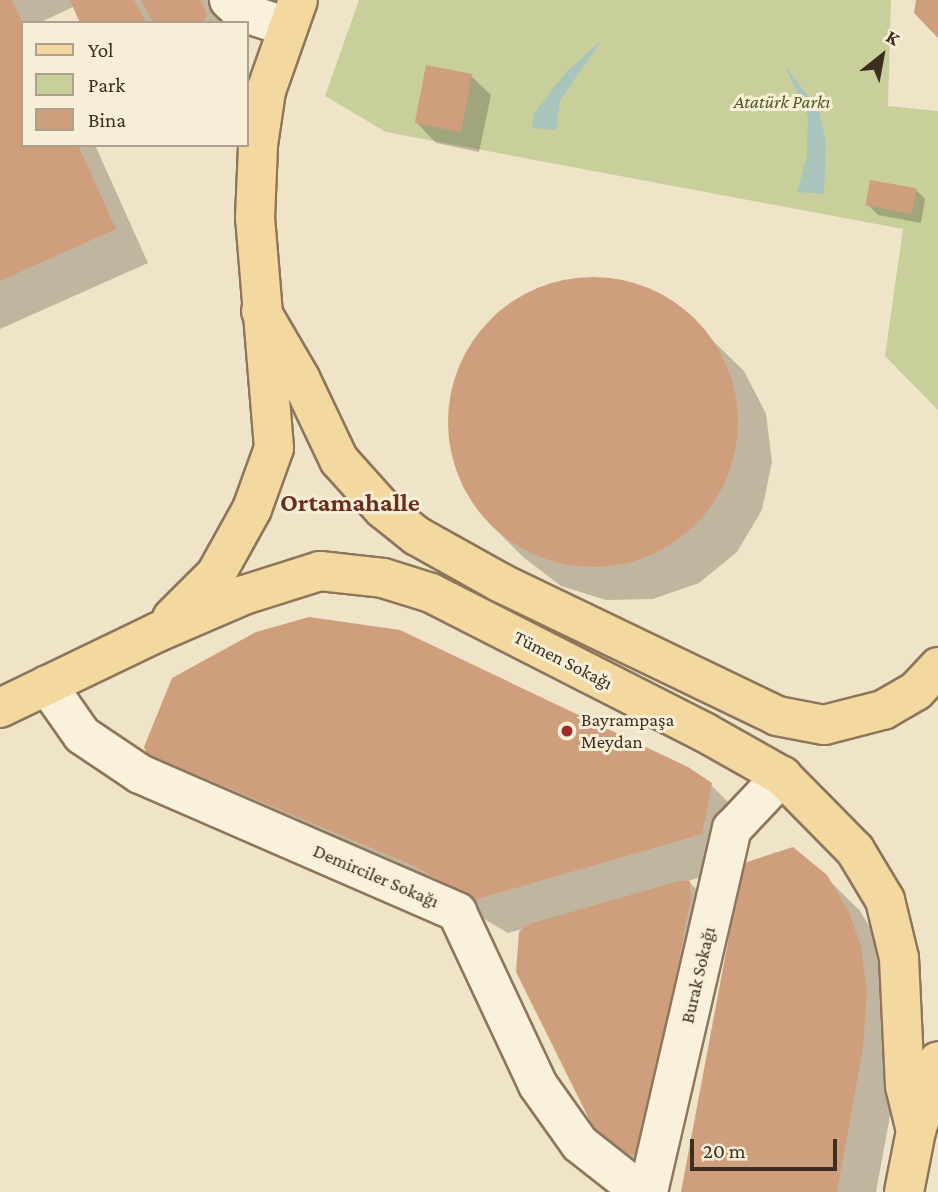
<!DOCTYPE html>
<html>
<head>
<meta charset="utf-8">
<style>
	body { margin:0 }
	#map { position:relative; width:938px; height:1192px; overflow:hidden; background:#f0e4c8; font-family:"Crimson Pro",serif }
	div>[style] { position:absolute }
	.green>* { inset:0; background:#c9cf9b }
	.water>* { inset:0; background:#a9c4bc }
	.shadow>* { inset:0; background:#0003 }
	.building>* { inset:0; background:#cf9f7d; transform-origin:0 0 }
	.round { border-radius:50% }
	.roads { filter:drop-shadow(2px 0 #8d765c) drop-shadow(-2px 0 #8d765c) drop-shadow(0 2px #8d765c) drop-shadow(0 -2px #8d765c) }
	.street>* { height:38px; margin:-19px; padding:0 19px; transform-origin:19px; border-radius:19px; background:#faf1dc }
	.primary>* { height:38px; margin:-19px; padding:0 19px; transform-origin:19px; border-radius:19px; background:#f3d9a0 }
	.dots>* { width:19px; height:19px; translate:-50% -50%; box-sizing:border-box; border:4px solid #f7eed8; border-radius:50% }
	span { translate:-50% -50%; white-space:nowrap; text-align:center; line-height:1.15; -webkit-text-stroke:6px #f7eed8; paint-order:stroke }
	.park-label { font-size:19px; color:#4d5a26; font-style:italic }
	.street-label { font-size:19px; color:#3d2e20 }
	.poi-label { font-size:19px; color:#3d2e20 }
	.left { translate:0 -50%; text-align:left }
	.district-label { font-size:26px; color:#6b2e1e; font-weight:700 }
	.legend { position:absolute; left:21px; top:21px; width:228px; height:126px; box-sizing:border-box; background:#f7eed8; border:2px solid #ada18e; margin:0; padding:9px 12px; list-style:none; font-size:21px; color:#3d2e20 }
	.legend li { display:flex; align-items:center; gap:14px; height:35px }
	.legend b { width:35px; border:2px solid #ada18e }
	.north { position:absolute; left:847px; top:21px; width:70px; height:70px; -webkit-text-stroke:5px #f7eed8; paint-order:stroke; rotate:31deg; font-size:19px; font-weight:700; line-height:28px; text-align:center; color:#3d2e20 }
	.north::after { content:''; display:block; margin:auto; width:24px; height:32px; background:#3d2e20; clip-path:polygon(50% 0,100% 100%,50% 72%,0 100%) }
	.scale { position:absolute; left:690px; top:1139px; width:147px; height:32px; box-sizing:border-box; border:4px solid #3d2e20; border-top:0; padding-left:9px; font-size:21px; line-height:24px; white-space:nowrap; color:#3d2e20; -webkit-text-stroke:5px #f7eed8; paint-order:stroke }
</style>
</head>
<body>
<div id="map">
	<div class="green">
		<div style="clip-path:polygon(359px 0,891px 0,888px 106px,938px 111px,938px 410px,885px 356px,903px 229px,386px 132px,325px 96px)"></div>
	</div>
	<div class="water">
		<div style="clip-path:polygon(602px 40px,560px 100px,556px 130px,532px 128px,534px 113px,567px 71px)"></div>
		<div style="clip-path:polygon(785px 66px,819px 110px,826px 143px,824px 194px,797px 192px,807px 155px,808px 116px)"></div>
	</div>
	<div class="shadow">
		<div style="clip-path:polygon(0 0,208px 0,220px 23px,82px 23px,75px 6px,39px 23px,23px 23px,23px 145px,95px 145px,148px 263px,0 329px)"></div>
		<div style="clip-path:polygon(471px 76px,491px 95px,479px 152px,436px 143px,417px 123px)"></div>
		<div style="clip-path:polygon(915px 189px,925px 199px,921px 223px,878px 215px,868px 205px)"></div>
		<div style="clip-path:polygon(583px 278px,630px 282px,674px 303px,744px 371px,766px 414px,772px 462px,762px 510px,737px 552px,699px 583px,653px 599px,606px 600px,561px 586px,523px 557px,489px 523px,462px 485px,449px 440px,451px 393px,468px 349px,497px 313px,537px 288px)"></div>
		<div style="clip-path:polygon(149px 753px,711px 785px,744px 818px,734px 867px,688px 881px,717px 910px,664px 1182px,602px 1142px,526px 928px,508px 933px,447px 897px,183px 787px)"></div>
		<div style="clip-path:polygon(826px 877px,860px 911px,882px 947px,896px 1083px,876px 1192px,683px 1192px)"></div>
	</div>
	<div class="building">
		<div style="clip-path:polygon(0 0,12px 0,23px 23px,23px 145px,78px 145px,116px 229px,0 281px)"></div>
		<div style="clip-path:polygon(70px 0,134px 0,147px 23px,80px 23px)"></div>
		<div style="clip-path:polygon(141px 0,200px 0,207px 13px,204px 23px,153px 23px)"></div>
		<div style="clip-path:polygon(916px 0,938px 0,938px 38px,914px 13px)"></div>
		<div style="left:426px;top:65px;width:47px;height:59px;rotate:11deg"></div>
		<div style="left:870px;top:180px;width:47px;height:26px;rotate:10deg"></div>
		<div class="round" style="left:448px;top:277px;width:290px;height:290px"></div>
		<div style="clip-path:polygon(309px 617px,400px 630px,688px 767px,712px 783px,702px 834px,474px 900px,412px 865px,147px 754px,144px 747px,172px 678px,256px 632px)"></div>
		<div style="clip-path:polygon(793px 847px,827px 875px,849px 912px,861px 946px,867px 992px,863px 1048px,837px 1192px,681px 1192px,742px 867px,747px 862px)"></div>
		<div style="clip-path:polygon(679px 881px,690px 881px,691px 897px,643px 1149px,635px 1155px,609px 1151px,601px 1143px,516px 972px,519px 932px,526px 925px)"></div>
	</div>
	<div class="roads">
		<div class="street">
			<div style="left:229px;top:0;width:18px;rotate:43deg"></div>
			<div style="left:242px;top:12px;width:47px;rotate:18.4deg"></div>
			<div style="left:47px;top:685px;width:61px;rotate:55deg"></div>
			<div style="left:82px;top:735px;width:70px;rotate:33.9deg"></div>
			<div style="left:140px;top:774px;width:346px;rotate:23.5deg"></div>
			<div style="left:457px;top:912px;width:191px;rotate:64.9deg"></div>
			<div style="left:538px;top:1085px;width:72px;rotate:54.6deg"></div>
			<div style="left:580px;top:1144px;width:78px;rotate:38.2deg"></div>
			<div style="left:648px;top:1192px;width:373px;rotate:-77deg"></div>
			<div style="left:732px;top:829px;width:73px;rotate:-46.7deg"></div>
		</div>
		<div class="primary">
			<div style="left:261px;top:311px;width:78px;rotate:59.8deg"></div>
			<div style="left:300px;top:378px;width:91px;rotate:64.6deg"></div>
			<div style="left:339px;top:460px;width:66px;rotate:48.1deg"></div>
			<div style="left:383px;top:509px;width:43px;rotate:38.5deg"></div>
			<div style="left:417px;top:536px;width:96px;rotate:29.2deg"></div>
			<div style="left:501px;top:583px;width:306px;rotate:25.7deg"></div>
			<div style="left:777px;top:716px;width:48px;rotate:10.8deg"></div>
			<div style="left:824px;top:725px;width:61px;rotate:-14.3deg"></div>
			<div style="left:883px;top:710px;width:38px;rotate:-30deg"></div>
			<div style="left:916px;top:691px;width:33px;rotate:-47deg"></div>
			<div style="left:172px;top:618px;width:62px;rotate:-45deg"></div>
			<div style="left:216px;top:574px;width:74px;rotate:-61deg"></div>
			<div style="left:252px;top:509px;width:65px;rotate:-70.2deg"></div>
			<div style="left:274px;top:448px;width:231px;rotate:-94.7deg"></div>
			<div style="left:255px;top:218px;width:73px;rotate:-87.6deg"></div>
			<div style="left:258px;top:145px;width:55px;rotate:-81.6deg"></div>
			<div style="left:266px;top:91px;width:96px;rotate:-70.6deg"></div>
			<div style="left:0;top:708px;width:175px;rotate:-25.7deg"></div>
			<div style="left:158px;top:632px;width:94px;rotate:-23.3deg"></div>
			<div style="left:244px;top:595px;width:80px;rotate:-17.5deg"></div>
			<div style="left:320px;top:571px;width:63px;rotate:6.3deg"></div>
			<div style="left:383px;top:578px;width:50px;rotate:17.4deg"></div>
			<div style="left:431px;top:593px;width:306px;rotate:27deg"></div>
			<div style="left:704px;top:732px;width:90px;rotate:29.4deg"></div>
			<div style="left:782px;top:776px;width:104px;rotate:45.4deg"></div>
			<div style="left:855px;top:850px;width:58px;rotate:59deg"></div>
			<div style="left:885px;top:900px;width:60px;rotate:76.4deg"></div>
			<div style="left:899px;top:958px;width:128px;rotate:87.3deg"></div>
			<div style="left:905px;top:1086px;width:46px;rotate:76.3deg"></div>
			<div style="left:904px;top:1192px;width:62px;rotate:-78.9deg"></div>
			<div style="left:916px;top:1131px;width:73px;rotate:-72.6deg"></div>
		</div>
	</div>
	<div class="dots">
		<div style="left:567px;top:731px;background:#9e2a2b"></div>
	</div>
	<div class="park-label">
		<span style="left:782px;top:102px">Atatürk Parkı</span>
	</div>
	<div class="street-label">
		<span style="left:563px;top:660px;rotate:27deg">Tümen Sokağı</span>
		<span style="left:376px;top:876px;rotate:23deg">Demirciler Sokağı</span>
		<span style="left:698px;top:975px;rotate:-77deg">Burak Sokağı</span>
	</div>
	<div class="poi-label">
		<span class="left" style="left:581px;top:731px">Bayrampaşa<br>Meydan</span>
	</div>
	<div class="district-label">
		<span style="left:350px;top:503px">Ortamahalle</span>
	</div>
	<ul class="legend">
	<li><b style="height:9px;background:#f3d9a0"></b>Yol</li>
	<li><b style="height:19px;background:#c9cf9b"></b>Park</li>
	<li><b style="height:19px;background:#cf9f7d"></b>Bina</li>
	</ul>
	<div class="north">K</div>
	<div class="scale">20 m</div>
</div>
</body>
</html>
